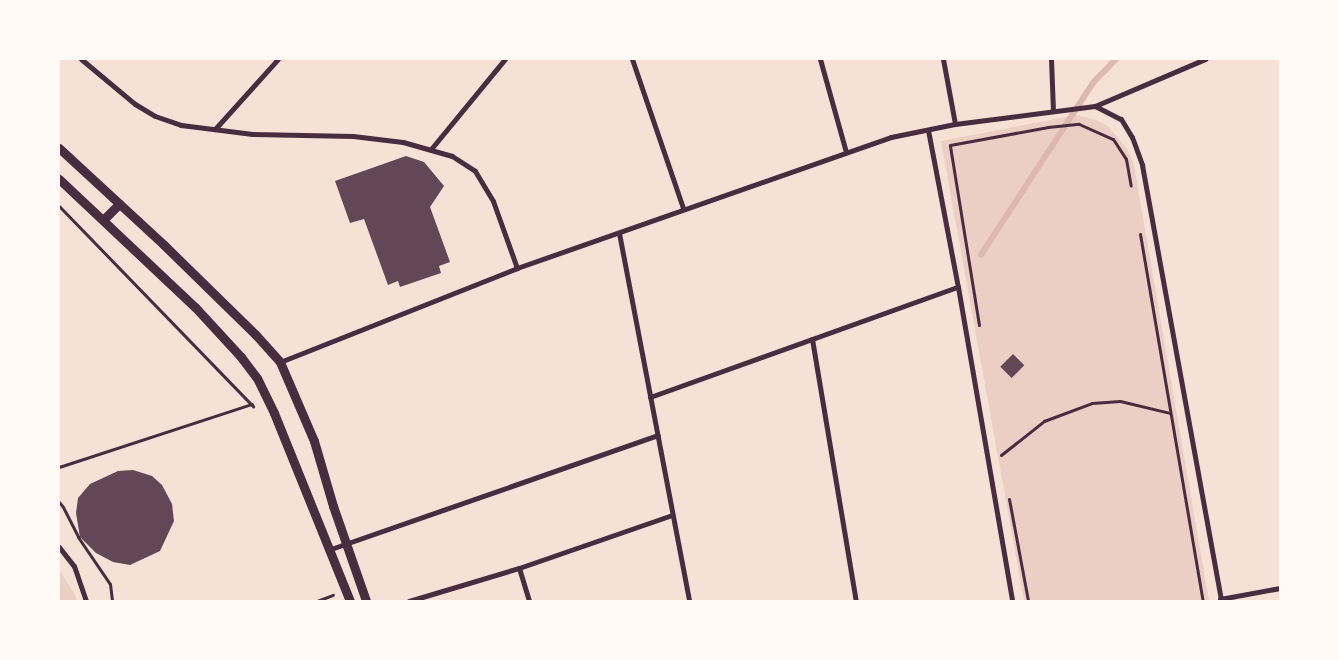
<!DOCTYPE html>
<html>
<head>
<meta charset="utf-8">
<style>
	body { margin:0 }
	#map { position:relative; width:1339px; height:660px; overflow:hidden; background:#f7e1d7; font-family:Helvetica,sans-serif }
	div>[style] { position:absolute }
	.green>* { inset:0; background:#ebcfc5 }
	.stream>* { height:5.5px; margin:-2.75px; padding:0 2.75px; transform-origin:2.75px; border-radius:2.75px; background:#dcb8b0 }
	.building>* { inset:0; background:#644757; transform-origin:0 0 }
	.path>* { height:3px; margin:-1.5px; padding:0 1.5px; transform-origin:1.5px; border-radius:1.5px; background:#4a2c40 }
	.minor>* { height:5px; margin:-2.5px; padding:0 2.5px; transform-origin:2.5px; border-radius:2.5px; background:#4a2c40 }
	.tertiary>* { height:9px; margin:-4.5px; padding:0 4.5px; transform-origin:4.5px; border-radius:4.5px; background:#4a2c40 }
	span { translate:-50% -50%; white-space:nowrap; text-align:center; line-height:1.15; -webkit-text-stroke:5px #fffaf5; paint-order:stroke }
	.frame { position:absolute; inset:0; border:60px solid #fffaf5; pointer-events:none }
</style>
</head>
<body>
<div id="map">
	<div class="green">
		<div style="clip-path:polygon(1076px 115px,1096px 120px,1108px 126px,1128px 150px,1134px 165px,1209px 601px,1024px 601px,941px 141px)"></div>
		<div style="clip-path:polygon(59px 569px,76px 597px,77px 601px,59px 601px)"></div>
	</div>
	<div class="stream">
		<div style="left:981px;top:255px;width:205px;rotate:-56.9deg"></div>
		<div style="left:1093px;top:83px;width:33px;rotate:-46deg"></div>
	</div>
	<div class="building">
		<div style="clip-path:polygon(406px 156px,424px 162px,444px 186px,430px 207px,450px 262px,439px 266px,441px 273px,400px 287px,398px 281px,388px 285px,364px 219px,350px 223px,335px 181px)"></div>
		<div style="left:1013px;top:354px;width:16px;height:18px;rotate:45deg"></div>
		<div style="clip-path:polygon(133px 470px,152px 476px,162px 485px,172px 504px,174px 521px,160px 551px,130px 565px,113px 562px,96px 553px,80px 537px,76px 513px,78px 498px,90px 484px,118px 471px)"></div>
	</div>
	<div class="path">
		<div style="left:59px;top:206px;width:279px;rotate:45.9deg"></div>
		<div style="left:1140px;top:234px;width:372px;rotate:80.3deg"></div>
		<div style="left:979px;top:325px;width:182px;rotate:-99.2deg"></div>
		<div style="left:950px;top:145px;width:100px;rotate:-10.4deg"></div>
		<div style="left:1048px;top:127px;width:31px;rotate:-6deg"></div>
		<div style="left:1079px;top:124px;width:37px;rotate:24deg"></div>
		<div style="left:1113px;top:139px;width:24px;rotate:57deg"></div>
		<div style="left:1126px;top:159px;width:27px;rotate:80deg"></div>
		<div style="left:1001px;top:455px;width:55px;rotate:-38.3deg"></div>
		<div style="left:1044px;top:421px;width:51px;rotate:-20.6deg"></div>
		<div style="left:1092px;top:403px;width:28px;rotate:-4deg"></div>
		<div style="left:1120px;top:401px;width:51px;rotate:13.5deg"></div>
		<div style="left:59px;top:467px;width:203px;rotate:-18.1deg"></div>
		<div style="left:1009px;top:499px;width:104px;rotate:79.4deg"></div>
		<div style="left:59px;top:502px;width:6px;rotate:51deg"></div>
		<div style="left:63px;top:507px;width:34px;rotate:63deg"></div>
		<div style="left:78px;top:537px;width:57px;rotate:55.8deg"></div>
		<div style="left:110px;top:584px;width:17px;rotate:83deg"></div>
		<div style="left:317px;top:601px;width:17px;rotate:-21deg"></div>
	</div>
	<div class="minor">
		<div style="left:81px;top:59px;width:70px;rotate:39.8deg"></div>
		<div style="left:135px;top:104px;width:23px;rotate:31deg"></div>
		<div style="left:155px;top:116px;width:28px;rotate:19deg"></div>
		<div style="left:181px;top:125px;width:72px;rotate:7.2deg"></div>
		<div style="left:252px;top:134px;width:101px;rotate:1.1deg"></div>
		<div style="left:353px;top:136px;width:50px;rotate:6.8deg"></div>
		<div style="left:403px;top:142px;width:51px;rotate:15.9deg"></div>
		<div style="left:452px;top:156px;width:27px;rotate:33deg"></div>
		<div style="left:475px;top:171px;width:35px;rotate:59deg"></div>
		<div style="left:493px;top:201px;width:71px;rotate:70.3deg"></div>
		<div style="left:632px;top:59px;width:157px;rotate:71.1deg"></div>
		<div style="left:820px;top:59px;width:97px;rotate:74.4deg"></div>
		<div style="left:943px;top:59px;width:66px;rotate:79.5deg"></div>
		<div style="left:1051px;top:59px;width:51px;rotate:87.8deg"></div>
		<div style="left:1095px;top:106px;width:29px;rotate:27deg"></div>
		<div style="left:1121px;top:119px;width:21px;rotate:59deg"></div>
		<div style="left:1132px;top:137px;width:30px;rotate:70deg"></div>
		<div style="left:1142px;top:165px;width:443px;rotate:79.7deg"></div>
		<div style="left:215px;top:129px;width:94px;rotate:-48deg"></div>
		<div style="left:928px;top:130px;width:160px;rotate:79.2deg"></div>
		<div style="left:958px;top:287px;width:319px;rotate:80.2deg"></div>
		<div style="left:431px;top:149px;width:117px;rotate:-50.6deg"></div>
		<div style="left:619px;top:233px;width:375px;rotate:79.2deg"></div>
		<div style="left:812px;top:339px;width:266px;rotate:80.5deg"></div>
		<div style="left:280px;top:362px;width:255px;rotate:-21.6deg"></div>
		<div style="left:517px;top:268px;width:396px;rotate:-19.3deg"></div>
		<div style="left:891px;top:137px;width:65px;rotate:-11.5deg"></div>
		<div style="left:955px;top:124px;width:141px;rotate:-7.3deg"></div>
		<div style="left:1095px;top:106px;width:120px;rotate:-23.1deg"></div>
		<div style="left:650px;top:397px;width:327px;rotate:-19.7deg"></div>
		<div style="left:59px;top:547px;width:24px;rotate:52deg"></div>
		<div style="left:74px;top:566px;width:37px;rotate:71deg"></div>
		<div style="left:328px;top:550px;width:349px;rotate:-19.2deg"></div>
		<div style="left:519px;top:568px;width:34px;rotate:73deg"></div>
		<div style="left:1220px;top:599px;width:61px;rotate:-10.4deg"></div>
		<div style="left:409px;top:601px;width:115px;rotate:-16.7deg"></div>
		<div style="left:519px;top:568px;width:162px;rotate:-19.1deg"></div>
	</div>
	<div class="tertiary">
		<div style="left:59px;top:148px;width:143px;rotate:42.7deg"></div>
		<div style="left:164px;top:245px;width:127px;rotate:44.4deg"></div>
		<div style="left:255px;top:334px;width:38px;rotate:48deg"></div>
		<div style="left:280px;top:362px;width:86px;rotate:66.7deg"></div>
		<div style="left:314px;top:441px;width:68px;rotate:73.7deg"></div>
		<div style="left:333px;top:506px;width:101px;rotate:70.8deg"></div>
		<div style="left:59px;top:179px;width:187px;rotate:43.3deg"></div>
		<div style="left:195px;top:307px;width:68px;rotate:47.4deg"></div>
		<div style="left:241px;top:357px;width:26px;rotate:53deg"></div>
		<div style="left:257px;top:378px;width:39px;rotate:64deg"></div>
		<div style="left:274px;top:413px;width:203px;rotate:68deg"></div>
		<div style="left:103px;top:220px;width:23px;rotate:-45deg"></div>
	</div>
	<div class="frame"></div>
</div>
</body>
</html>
